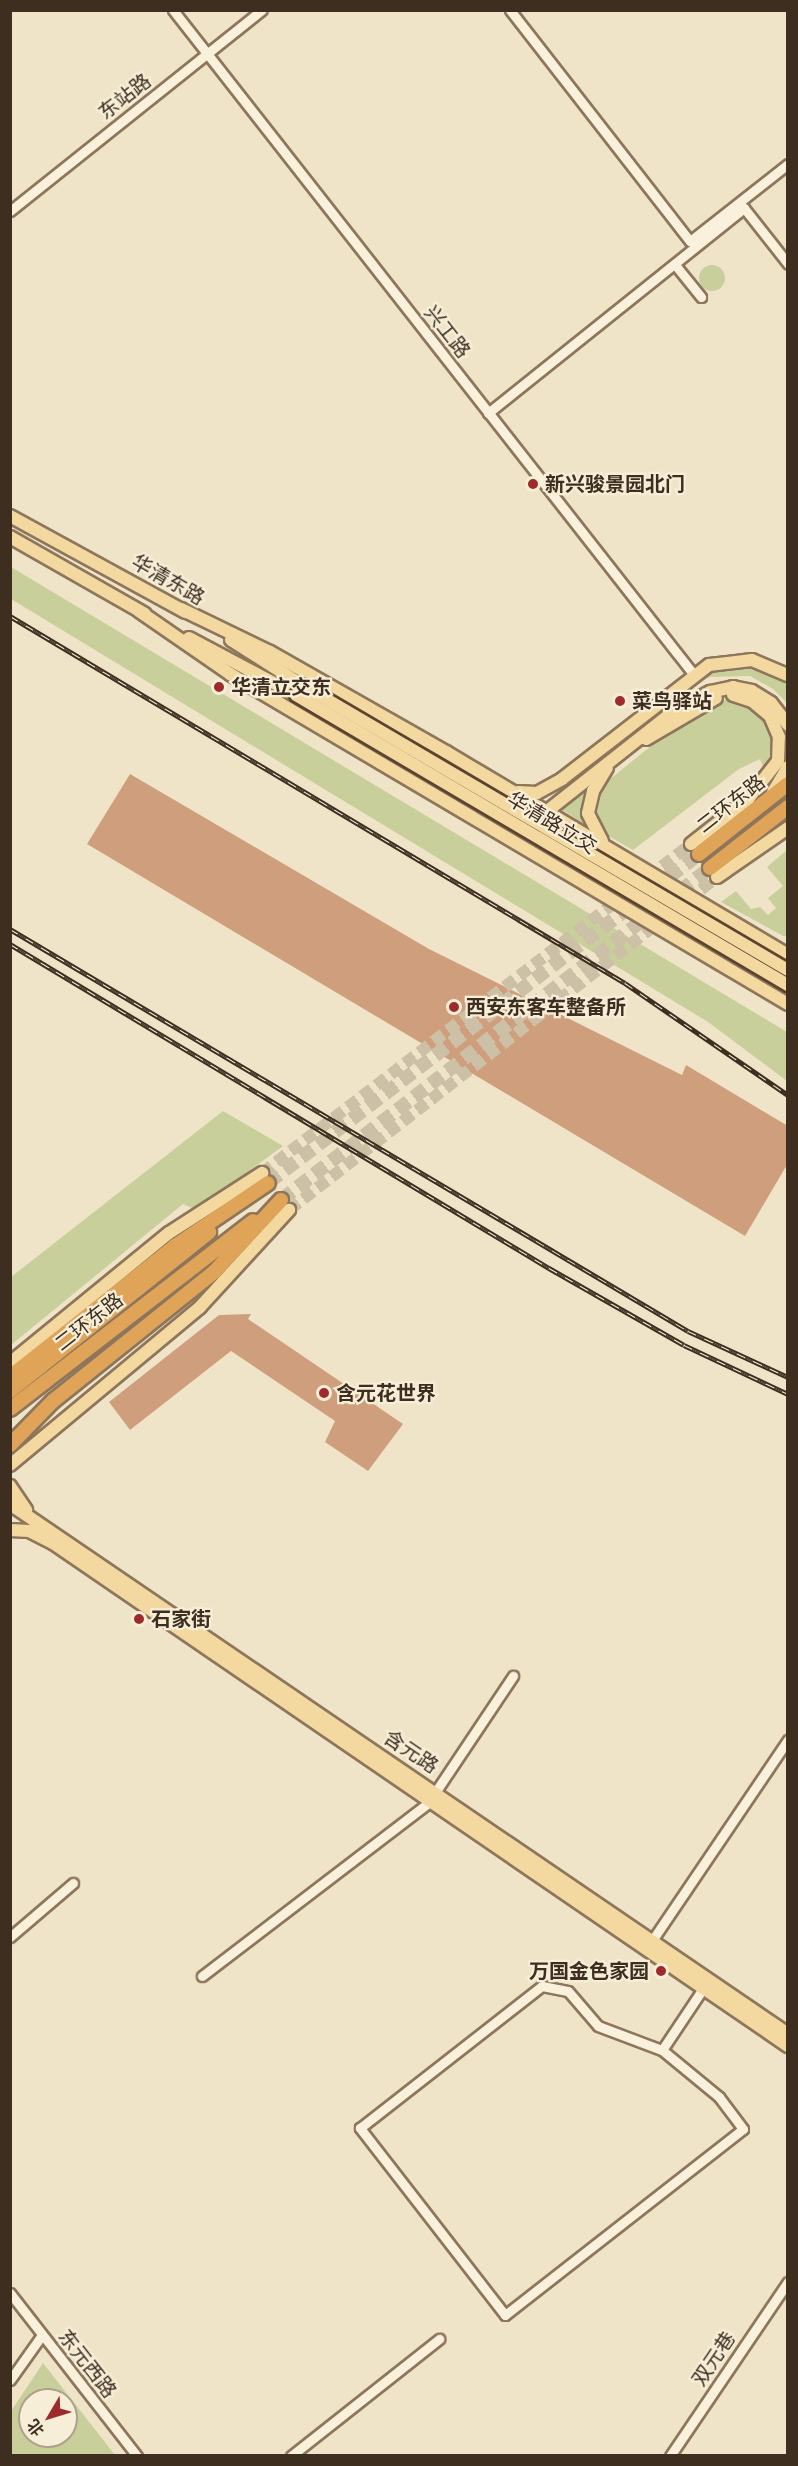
<!DOCTYPE html>
<html>
<head>
<meta charset="utf-8">
<style>
	body { margin:0 }
	#map { position:relative; width:798px; height:2466px; overflow:hidden; background:#f0e4c8; font-family:"Source Serif 4","Noto Sans SC",serif }
	div>[style] { position:absolute }
	.green>* { inset:0; background:#c9cf9b }
	.round { border-radius:50% }
	.building>* { inset:0; background:#cf9f7d }
	.major-tunnel>* { height:12px; margin-top:-6px; transform-origin:0; background:repeating-linear-gradient(90deg,#ccc0a6 0 12px,transparent 0 18px) }
	.highway-tunnel>* { height:14px; margin-top:-7px; transform-origin:0; background:repeating-linear-gradient(90deg,#ccc0a6 0 14px,transparent 0 21px) }
	.roads { filter:drop-shadow(2px 0 #8d765c) drop-shadow(-2px 0 #8d765c) drop-shadow(0 2px #8d765c) drop-shadow(0 -2px #8d765c) }
	.minor>* { height:9px; margin:-4.5px; padding:0 4.5px; transform-origin:4.5px; border-radius:4.5px; background:#faf1dc }
	.major>* { height:12px; margin:-6px; padding:0 6px; transform-origin:6px; border-radius:6px; background:#f3d9a0 }
	.highway>* { height:14px; margin:-7px; padding:0 7px; transform-origin:7px; border-radius:7px; background:#e0a458 }
	.rail>* { height:5px; margin-top:-2.5px; transform-origin:0; background:repeating-linear-gradient(90deg,#f7eed8 0 9px,#3d2e20 0 18px); box-sizing:border-box; border-block:2px solid #3d2e20 }
	.bridges { filter:drop-shadow(2px 0 #5b4430) drop-shadow(-2px 0 #5b4430) drop-shadow(0 2px #5b4430) drop-shadow(0 -2px #5b4430) }
	.major-bridge>* { height:12px; margin:-6px; padding:0 6px; transform-origin:6px; border-radius:6px; background:#f3d9a0 }
	.dots>* { width:16px; height:16px; translate:-50% -50%; box-sizing:border-box; border:3px solid #f7eed8; border-radius:50% }
	span { translate:-50% -50%; white-space:nowrap; text-align:center; line-height:1.15; -webkit-text-stroke:4.5px #f7eed8; paint-order:stroke }
	.street-label { font-size:20px; color:#3d2e20 }
	.poi-label { font-size:20px; color:#3d2e20; font-weight:700 }
	.left { translate:0 -50%; text-align:left }
	.right { translate:-100% -50%; text-align:right }
	.frame { position:absolute; inset:0; border:12px solid #3d2e20; pointer-events:none }
	.north { position:absolute; left:18px; top:2388px; width:60px; height:60px; box-sizing:border-box; background:#f7eed8; border:2px solid #ada18e; border-radius:50%; rotate:232deg; font-size:16px; font-weight:700; line-height:24px; text-align:center; color:#3d2e20 }
	.north::after { content:''; display:block; margin:auto; width:21px; height:27px; background:#9e2a2b; clip-path:polygon(50% 0,100% 100%,50% 72%,0 100%) }
</style>
</head>
<body>
<div id="map">
	<div class="green">
		<div class="round" style="left:699px;top:265px;width:26px;height:26px"></div>
		<div style="clip-path:polygon(11px 567px,787px 1032px,787px 1081px,708px 1022px,11px 599px)"></div>
		<div style="clip-path:polygon(749px 665px,787px 682px,787px 703px,773px 689px,750px 676px,710px 677px,687px 687px,715px 668px)"></div>
		<div style="clip-path:polygon(735px 698px,746px 701px,771px 724px,775px 748px,759px 780px,736px 801px,732px 797px,763px 767px,760px 759px,739px 769px,633px 850px,607px 835px,596px 810px,604px 784px,688px 716px,709px 704px)"></div>
		<div style="clip-path:polygon(588px 781px,583px 804px,583px 823px,557px 807px)"></div>
		<div style="clip-path:polygon(787px 850px,788px 936px,783px 936px,721px 902px,736px 891px,751px 909px,760px 907px,768px 915px,776px 908px,768px 898px,783px 886px,767px 867px)"></div>
		<div style="clip-path:polygon(223px 1111px,283px 1146px,196px 1210px,183px 1204px,11px 1345px,11px 1277px)"></div>
		<div style="clip-path:polygon(evenodd,43px 2363px,115px 2455px,11px 2455px,11px 2411px,43px 2363px,30px 2400px,66px 2400px,66px 2436px,30px 2436px,30px 2400px)"></div>
	</div>
	<div class="building">
		<div style="clip-path:polygon(130px 774px,429px 949px,682px 1075px,686px 1065px,788px 1126px,788px 1163px,745px 1236px,87px 844px)"></div>
		<div style="clip-path:polygon(251px 1314px,248px 1319px,403px 1424px,368px 1471px,325px 1442px,335px 1421px,231px 1351px,130px 1430px,109px 1402px,219px 1315px)"></div>
	</div>
	<div class="major-tunnel">
		<div style="left:262px;top:1173px;width:541px;rotate:-37.48deg"></div>
		<div style="left:289px;top:1210px;width:542px;rotate:-37.88deg"></div>
	</div>
	<div class="highway-tunnel">
		<div style="left:268px;top:1183px;width:542px;rotate:-37.36deg"></div>
		<div style="left:281px;top:1200px;width:542px;rotate:-37.74deg"></div>
	</div>
	<div class="roads">
		<div class="minor">
			<div style="left:173px;top:10px;width:845px;rotate:51.92deg"></div>
			<div style="left:510px;top:10px;width:293px;rotate:52.1deg"></div>
			<div style="left:690px;top:241px;width:125px;rotate:-38.2deg"></div>
			<div style="left:10px;top:211px;width:322px;rotate:-38.6deg"></div>
			<div style="left:676px;top:266px;width:40px;rotate:51deg"></div>
			<div style="left:488px;top:413px;width:328px;rotate:-38.7deg"></div>
			<div style="left:744px;top:208px;width:71px;rotate:51.8deg"></div>
			<div style="left:10px;top:1937px;width:83px;rotate:-40.6deg"></div>
			<div style="left:651px;top:1942px;width:244px;rotate:-55.9deg"></div>
			<div style="left:202px;top:1976px;width:285px;rotate:-37.4deg"></div>
			<div style="left:428px;top:1803px;width:153px;rotate:-56.2deg"></div>
			<div style="left:662px;top:2050px;width:74px;rotate:39.5deg"></div>
			<div style="left:719px;top:2097px;width:40px;rotate:53deg"></div>
			<div style="left:743px;top:2129px;width:302px;rotate:142deg"></div>
			<div style="left:505px;top:2315px;width:237px;rotate:-127.8deg"></div>
			<div style="left:360px;top:2128px;width:231px;rotate:-38deg"></div>
			<div style="left:542px;top:1986px;width:26px;rotate:11deg"></div>
			<div style="left:568px;top:1991px;width:46px;rotate:49.4deg"></div>
			<div style="left:598px;top:2026px;width:68px;rotate:20.6deg"></div>
			<div style="left:662px;top:2050px;width:79px;rotate:-56.3deg"></div>
			<div style="left:10px;top:2293px;width:207px;rotate:52.1deg"></div>
			<div style="left:10px;top:2380px;width:55px;rotate:-54.6deg"></div>
			<div style="left:291px;top:2456px;width:189px;rotate:-38.3deg"></div>
			<div style="left:670px;top:2456px;width:210px;rotate:-55.9deg"></div>
		</div>
		<div class="major">
			<div style="left:10px;top:516px;width:200px;rotate:28.7deg"></div>
			<div style="left:10px;top:537px;width:155px;rotate:29.7deg"></div>
			<div style="left:181px;top:609px;width:99px;rotate:25.8deg"></div>
			<div style="left:270px;top:652px;width:202px;rotate:29.6deg"></div>
			<div style="left:446px;top:752px;width:398px;rotate:30.7deg"></div>
			<div style="left:139px;top:611px;width:111px;rotate:34.7deg"></div>
			<div style="left:230px;top:674px;width:648px;rotate:30.6deg"></div>
			<div style="left:189px;top:638px;width:121px;rotate:28deg"></div>
			<div style="left:231px;top:640px;width:84px;rotate:32.4deg"></div>
			<div style="left:646px;top:739px;width:81px;rotate:-30.4deg"></div>
			<div style="left:518px;top:792px;width:19px;rotate:3deg"></div>
			<div style="left:537px;top:793px;width:29px;rotate:-29deg"></div>
			<div style="left:562px;top:779px;width:186px;rotate:-37.8deg"></div>
			<div style="left:709px;top:665px;width:43px;rotate:-6.6deg"></div>
			<div style="left:752px;top:660px;width:39px;rotate:23deg"></div>
			<div style="left:773px;top:792px;width:29px;rotate:-59deg"></div>
			<div style="left:541px;top:816px;width:164px;rotate:-38.3deg"></div>
			<div style="left:670px;top:714px;width:46px;rotate:-28.8deg"></div>
			<div style="left:710px;top:692px;width:24px;rotate:-12deg"></div>
			<div style="left:733px;top:687px;width:19px;rotate:12deg"></div>
			<div style="left:752px;top:691px;width:22px;rotate:32deg"></div>
			<div style="left:771px;top:703px;width:28px;rotate:52deg"></div>
			<div style="left:602px;top:841px;width:31px;rotate:-117deg"></div>
			<div style="left:588px;top:813px;width:23px;rotate:-77deg"></div>
			<div style="left:593px;top:791px;width:27px;rotate:-59deg"></div>
			<div style="left:691px;top:844px;width:73px;rotate:-38.3deg"></div>
			<div style="left:748px;top:799px;width:48px;rotate:-51.7deg"></div>
			<div style="left:778px;top:761px;width:24px;rotate:-88deg"></div>
			<div style="left:779px;top:737px;width:23px;rotate:-113deg"></div>
			<div style="left:770px;top:716px;width:23px;rotate:-140deg"></div>
			<div style="left:752px;top:701px;width:20px;rotate:-162deg"></div>
			<div style="left:717px;top:877px;width:86px;rotate:-34.6deg"></div>
			<div style="left:10px;top:1363px;width:205px;rotate:-39.3deg"></div>
			<div style="left:169px;top:1233px;width:111px;rotate:-32.8deg"></div>
			<div style="left:10px;top:1465px;width:247px;rotate:-39.7deg"></div>
			<div style="left:200px;top:1307px;width:132px;rotate:-47.5deg"></div>
			<div style="left:10px;top:1486px;width:29px;rotate:56deg"></div>
			<div style="left:10px;top:1504px;width:941px;rotate:34.26deg"></div>
			<div style="left:10px;top:1530px;width:19px;rotate:3deg"></div>
			<div style="left:29px;top:1531px;width:27px;rotate:27deg"></div>
			<div style="left:53px;top:1543px;width:891px;rotate:34.39deg"></div>
		</div>
		<div class="highway">
			<div style="left:699px;top:854px;width:113px;rotate:-38.2deg"></div>
			<div style="left:710px;top:868px;width:99px;rotate:-38deg"></div>
			<div style="left:10px;top:1377px;width:211px;rotate:-38.4deg"></div>
			<div style="left:175px;top:1246px;width:112px;rotate:-34.1deg"></div>
			<div style="left:10px;top:1391px;width:255px;rotate:-38.6deg"></div>
			<div style="left:10px;top:1409px;width:307px;rotate:-37.7deg"></div>
			<div style="left:10px;top:1445px;width:62px;rotate:-45.7deg"></div>
			<div style="left:53px;top:1401px;width:208px;rotate:-38.7deg"></div>
			<div style="left:215px;top:1271px;width:97px;rotate:-47.1deg"></div>
		</div>
	</div>
	<div class="rail">
		<div style="left:10px;top:616px;width:716px;rotate:30.83deg"></div>
		<div style="left:625px;top:983px;width:198px;rotate:34.5deg"></div>
		<div style="left:10px;top:929px;width:788px;rotate:30.66deg"></div>
		<div style="left:688px;top:1331px;width:110px;rotate:24.7deg"></div>
		<div style="left:10px;top:944px;width:629px;rotate:31.01deg"></div>
		<div style="left:549px;top:1268px;width:155px;rotate:29.7deg"></div>
		<div style="left:684px;top:1345px;width:115px;rotate:25.2deg"></div>
	</div>
	<div class="bridges">
		<div class="major-bridge">
			<div style="left:302px;top:685px;width:563px;rotate:30.39deg"></div>
			<div style="left:296px;top:695px;width:571px;rotate:30.52deg"></div>
		</div>
	</div>
	<div class="dots">
		<div style="left:533px;top:484px;background:#9e2a2b"></div>
		<div style="left:219px;top:687px;background:#9e2a2b"></div>
		<div style="left:620px;top:701px;background:#9e2a2b"></div>
		<div style="left:454px;top:1007px;background:#9e2a2b"></div>
		<div style="left:324px;top:1393px;background:#9e2a2b"></div>
		<div style="left:139px;top:1619px;background:#9e2a2b"></div>
		<div style="left:661px;top:1971px;background:#9e2a2b"></div>
	</div>
	<div class="street-label">
		<span style="left:125px;top:97px;rotate:-38deg">东站路</span>
		<span style="left:447px;top:332px;rotate:52deg">兴工路</span>
		<span style="left:168px;top:580px;rotate:30deg">华清东路</span>
		<span style="left:731px;top:804px;rotate:-38deg">二环东路</span>
		<span style="left:552px;top:823px;rotate:31deg">华清路立交</span>
		<span style="left:89px;top:1322px;rotate:-38deg">二环东路</span>
		<span style="left:411px;top:1752px;rotate:34deg">含元路</span>
		<span style="left:714px;top:2359px;rotate:-56deg">双元巷</span>
		<span style="left:87px;top:2364px;rotate:52deg">东元西路</span>
	</div>
	<div class="poi-label">
		<span class="left" style="left:545px;top:484px">新兴骏景园北门</span>
		<span class="left" style="left:231px;top:687px">华清立交东</span>
		<span class="left" style="left:632px;top:701px">菜鸟驿站</span>
		<span class="left" style="left:466px;top:1007px">西安东客车整备所</span>
		<span class="left" style="left:336px;top:1393px">含元花世界</span>
		<span class="left" style="left:151px;top:1619px">石家街</span>
		<span class="right" style="left:649px;top:1971px">万国金色家园</span>
	</div>
	<div class="frame"></div>
	<div class="north">北</div>
</div>
</body>
</html>
